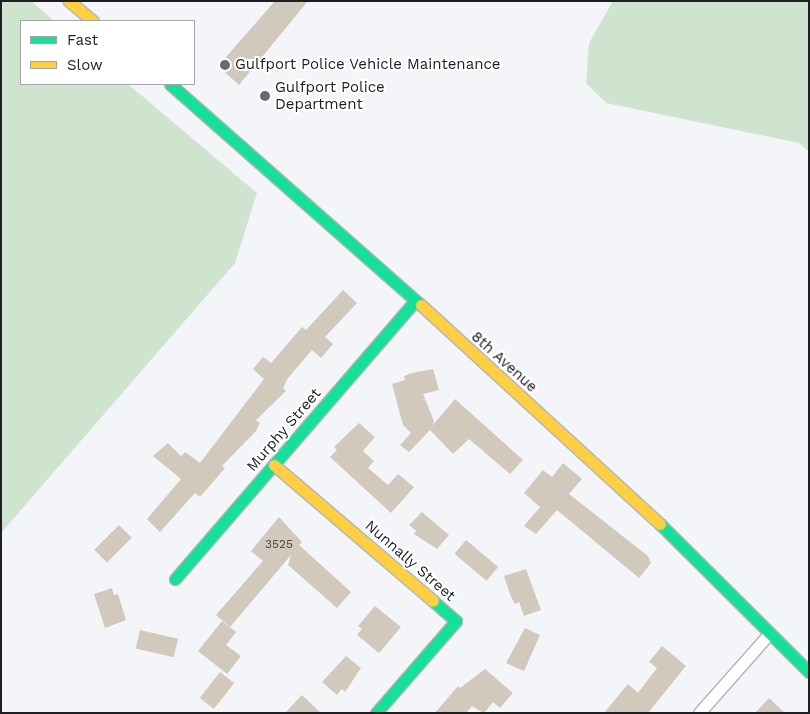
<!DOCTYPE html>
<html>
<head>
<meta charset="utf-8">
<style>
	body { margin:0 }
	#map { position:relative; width:810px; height:714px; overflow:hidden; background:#f3f5f8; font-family:"Work Sans",sans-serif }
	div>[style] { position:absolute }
	.green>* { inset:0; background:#cfe4cf }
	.building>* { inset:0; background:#d2c9bd; transform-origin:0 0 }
	.roads { filter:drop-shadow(1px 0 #b3b5b7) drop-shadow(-1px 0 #b3b5b7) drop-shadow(0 1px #b3b5b7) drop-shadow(0 -1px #b3b5b7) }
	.street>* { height:11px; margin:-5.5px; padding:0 5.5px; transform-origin:5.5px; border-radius:5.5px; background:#fdfefe }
	.fast>* { height:11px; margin:-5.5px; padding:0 5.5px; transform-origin:5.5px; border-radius:5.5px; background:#16e098 }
	.slow>* { height:11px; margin:-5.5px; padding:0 5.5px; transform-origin:5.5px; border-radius:5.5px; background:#ffcf43 }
	.dots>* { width:14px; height:14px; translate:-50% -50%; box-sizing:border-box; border:2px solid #fff; border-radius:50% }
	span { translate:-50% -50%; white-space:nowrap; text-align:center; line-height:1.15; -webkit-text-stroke:4px #fff; paint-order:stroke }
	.number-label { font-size:12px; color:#4a4948 }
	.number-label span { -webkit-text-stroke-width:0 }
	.poi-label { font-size:15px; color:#1d1e21 }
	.left { translate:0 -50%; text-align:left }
	.street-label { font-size:15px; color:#1d1e21 }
	.frame { position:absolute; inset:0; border:2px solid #1d1e21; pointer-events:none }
	.legend { position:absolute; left:20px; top:20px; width:175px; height:65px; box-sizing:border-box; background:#fff; border:1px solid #a5a5a6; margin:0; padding:6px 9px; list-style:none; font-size:15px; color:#1d1e21 }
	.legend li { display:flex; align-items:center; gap:10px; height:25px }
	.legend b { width:25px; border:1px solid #a5a5a6 }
</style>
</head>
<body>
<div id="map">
	<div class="green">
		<div style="clip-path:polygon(1px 1px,31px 1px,54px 21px,21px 21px,21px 84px,128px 84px,257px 193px,235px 263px,1px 533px)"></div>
		<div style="clip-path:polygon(613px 1px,809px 1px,809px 152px,799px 143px,606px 103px,586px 83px,589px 43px)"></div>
	</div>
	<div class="building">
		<div style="clip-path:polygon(275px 1px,308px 1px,239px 85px,218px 66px)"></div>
		<div style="clip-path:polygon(343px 290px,357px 303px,325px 337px,333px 344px,321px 358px,312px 350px,288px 378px,283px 388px,286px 391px,256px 420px,260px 423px,256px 431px,222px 466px,225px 468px,200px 497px,195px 493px,160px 532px,147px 519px,181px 479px,153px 456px,168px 443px,181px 456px,185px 452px,200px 463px,264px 379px,253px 369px,263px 357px,271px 363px,302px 327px,306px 330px)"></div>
		<div style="clip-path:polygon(433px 369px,439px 390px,423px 394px,434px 421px,432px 426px,455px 399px,523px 460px,510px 474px,469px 439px,453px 454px,430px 430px,409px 452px,400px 445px,411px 433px,403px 425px,392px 384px,405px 380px,404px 376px,412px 373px)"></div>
		<div style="clip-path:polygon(359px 423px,375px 437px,363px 451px,374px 461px,368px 468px,388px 485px,398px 474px,414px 487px,391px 513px,330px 457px,337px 450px,334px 447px)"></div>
		<div style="clip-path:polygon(563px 463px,582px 479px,569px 494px,648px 556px,651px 563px,639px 578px,557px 510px,536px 534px,524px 526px,540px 507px,524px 493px,543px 470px,552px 477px)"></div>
		<div style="clip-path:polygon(422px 512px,449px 535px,437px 549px,414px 534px,416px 531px,409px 525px)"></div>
		<div style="clip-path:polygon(279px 517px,302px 542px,299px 545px,351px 592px,337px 608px,288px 565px,291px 555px,230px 627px,216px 615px,263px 561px,251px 551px)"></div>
		<div style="left:119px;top:525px;width:18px;height:35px;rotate:45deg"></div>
		<div style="left:466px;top:540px;width:42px;height:18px;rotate:40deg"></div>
		<div style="clip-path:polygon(526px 569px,541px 610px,524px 616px,519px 602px,515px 604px,511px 597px,504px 576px)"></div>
		<div style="clip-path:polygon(112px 588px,114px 595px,118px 594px,126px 620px,105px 628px,94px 594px)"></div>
		<div style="clip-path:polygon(375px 606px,401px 627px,379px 653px,357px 635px,362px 629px,358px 626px)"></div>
		<div style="clip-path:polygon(222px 621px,236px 632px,226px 645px,241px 656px,227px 674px,198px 651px)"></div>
		<div style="clip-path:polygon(525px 628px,540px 635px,524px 671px,506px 663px)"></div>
		<div style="left:140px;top:630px;width:39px;height:19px;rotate:13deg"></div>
		<div style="clip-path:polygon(662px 646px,686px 666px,648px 713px,604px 713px,628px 684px,638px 693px,657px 668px,649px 662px)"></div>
		<div style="clip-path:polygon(346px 656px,361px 668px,345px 692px,342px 689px,337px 695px,322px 682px)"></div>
		<div style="clip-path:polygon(485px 669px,513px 693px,500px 708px,493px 702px,484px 713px,472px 706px,466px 713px,435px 713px,458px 686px,460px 688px)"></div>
		<div style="left:220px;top:672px;width:18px;height:33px;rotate:38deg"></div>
		<div style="clip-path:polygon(302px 695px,321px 713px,285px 713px)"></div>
		<div style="clip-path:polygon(769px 698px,785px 713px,755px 713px)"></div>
	</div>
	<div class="roads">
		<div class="street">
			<div style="left:699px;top:713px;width:106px;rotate:-48.5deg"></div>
		</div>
		<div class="fast">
			<div style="left:170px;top:84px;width:334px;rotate:41.4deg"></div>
			<div style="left:660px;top:524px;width:210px;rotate:44.8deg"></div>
			<div style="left:175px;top:579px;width:367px;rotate:-49.2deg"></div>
			<div style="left:376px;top:713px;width:122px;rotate:-49deg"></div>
			<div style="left:456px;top:621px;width:30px;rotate:-139deg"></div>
		</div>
		<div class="slow">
			<div style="left:69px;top:1px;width:31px;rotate:40deg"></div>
			<div style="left:421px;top:305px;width:324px;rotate:42.5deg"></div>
			<div style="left:274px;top:465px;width:209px;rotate:40.5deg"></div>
		</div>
	</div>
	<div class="dots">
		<div style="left:225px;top:65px;background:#68696c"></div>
		<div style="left:265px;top:96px;background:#68696c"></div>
	</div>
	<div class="number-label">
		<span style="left:279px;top:545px">3525</span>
	</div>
	<div class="poi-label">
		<span class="left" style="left:235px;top:65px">Gulfport Police Vehicle Maintenance</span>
		<span class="left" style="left:275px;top:96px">Gulfport Police<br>Department</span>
	</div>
	<div class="street-label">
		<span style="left:504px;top:362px;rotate:42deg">8th Avenue</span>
		<span style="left:284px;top:430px;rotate:-49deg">Murphy Street</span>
		<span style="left:410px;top:561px;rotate:41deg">Nunnally Street</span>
	</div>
	<div class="frame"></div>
	<ul class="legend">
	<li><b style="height:6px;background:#16e098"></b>Fast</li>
	<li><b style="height:6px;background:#ffcf43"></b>Slow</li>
	</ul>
</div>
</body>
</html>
